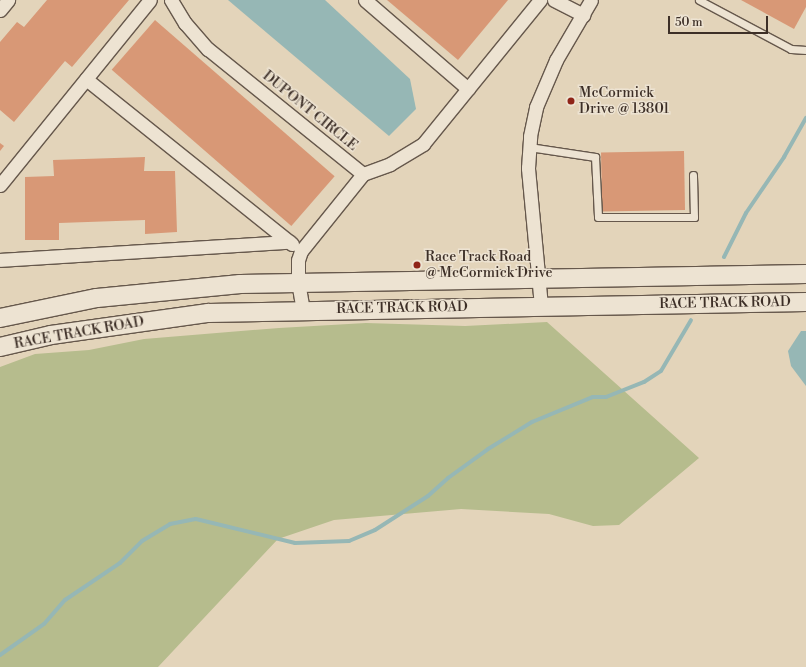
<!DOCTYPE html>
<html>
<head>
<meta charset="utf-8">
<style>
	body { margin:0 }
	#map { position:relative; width:806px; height:667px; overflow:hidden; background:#e3d4ba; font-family:"Libre Bodoni",serif }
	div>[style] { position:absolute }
	.green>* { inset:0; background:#b6bc8d }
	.water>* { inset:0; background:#96b7b5 }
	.stream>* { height:4px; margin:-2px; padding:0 2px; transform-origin:2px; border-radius:2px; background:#96b7b5 }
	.building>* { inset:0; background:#d89876; transform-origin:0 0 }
	.roads { filter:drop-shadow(1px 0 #66584c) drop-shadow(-1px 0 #66584c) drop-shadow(0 1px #66584c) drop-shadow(0 -1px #66584c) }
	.service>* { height:7px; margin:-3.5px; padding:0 3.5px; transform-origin:3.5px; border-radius:3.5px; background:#ede3d2 }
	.minor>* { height:13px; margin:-6.5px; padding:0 6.5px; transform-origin:6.5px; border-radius:6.5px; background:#ede3d2 }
	.secondary>* { height:18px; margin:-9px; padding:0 9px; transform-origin:9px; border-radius:9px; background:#ede3d2 }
	.dots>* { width:11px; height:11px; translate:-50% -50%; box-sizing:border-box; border:2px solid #ede3d2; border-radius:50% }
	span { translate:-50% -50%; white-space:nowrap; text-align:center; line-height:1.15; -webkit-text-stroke:3px #ede3d2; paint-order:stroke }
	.poi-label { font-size:14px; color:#3d2f27 }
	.left { translate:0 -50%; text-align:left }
	.street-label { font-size:14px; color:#3d2f27 }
	.scale { position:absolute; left:668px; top:16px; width:100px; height:18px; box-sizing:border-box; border:2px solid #3d2f27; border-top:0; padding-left:5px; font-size:12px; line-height:14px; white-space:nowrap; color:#3d2f27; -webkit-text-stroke:3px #ede3d2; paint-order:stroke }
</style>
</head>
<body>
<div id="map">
	<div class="green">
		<div style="clip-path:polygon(547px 322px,699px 458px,619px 525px,593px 526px,549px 514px,461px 509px,334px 520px,278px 539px,158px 667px,0 667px,0 367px,35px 354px,89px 350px,144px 339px,279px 328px,366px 323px,465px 326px)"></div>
	</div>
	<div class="water">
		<div style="clip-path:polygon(228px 0,325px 0,410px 79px,416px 109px,389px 136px)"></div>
		<div style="clip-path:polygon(801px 331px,806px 331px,806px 386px,791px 366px,788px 351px)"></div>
	</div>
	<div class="stream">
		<div style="left:724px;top:257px;width:49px;rotate:-63.4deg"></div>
		<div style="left:746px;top:213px;width:68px;rotate:-55.8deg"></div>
		<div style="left:784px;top:157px;width:45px;rotate:-60.6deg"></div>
		<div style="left:0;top:655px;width:54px;rotate:-35.2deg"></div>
		<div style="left:44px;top:624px;width:32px;rotate:-49deg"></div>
		<div style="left:65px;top:600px;width:66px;rotate:-33.9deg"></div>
		<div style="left:120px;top:563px;width:31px;rotate:-45deg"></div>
		<div style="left:142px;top:541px;width:33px;rotate:-31deg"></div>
		<div style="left:170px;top:524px;width:26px;rotate:-11deg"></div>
		<div style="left:196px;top:519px;width:102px;rotate:13.6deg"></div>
		<div style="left:295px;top:543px;width:54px;rotate:-2.1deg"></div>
		<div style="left:349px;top:541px;width:28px;rotate:-23deg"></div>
		<div style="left:375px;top:530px;width:63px;rotate:-32.7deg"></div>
		<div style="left:428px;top:496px;width:27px;rotate:-42deg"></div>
		<div style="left:448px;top:478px;width:49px;rotate:-35.9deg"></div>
		<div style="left:488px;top:449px;width:52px;rotate:-31.5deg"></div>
		<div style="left:532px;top:422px;width:66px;rotate:-22.3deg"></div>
		<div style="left:593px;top:397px;width:13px"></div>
		<div style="left:606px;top:397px;width:41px;rotate:-21.5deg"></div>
		<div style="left:644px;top:382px;width:20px;rotate:-33deg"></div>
		<div style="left:661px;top:371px;width:59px;rotate:-59.5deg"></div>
	</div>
	<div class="building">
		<div style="clip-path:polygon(47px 0,129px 0,72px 67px,65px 61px,14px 122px,0 110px,0 42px,17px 22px,24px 27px)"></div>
		<div style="clip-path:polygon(387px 0,508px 0,458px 60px)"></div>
		<div style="clip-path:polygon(741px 0,806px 0,806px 7px,794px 29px)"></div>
		<div style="left:155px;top:20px;width:238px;height:66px;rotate:41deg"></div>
		<div style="clip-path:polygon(0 143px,4px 146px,0 151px)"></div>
		<div style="left:684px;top:151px;width:59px;height:83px;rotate:89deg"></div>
		<div style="clip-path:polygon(145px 157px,144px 171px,175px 171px,177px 232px,145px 234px,145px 220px,59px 223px,59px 240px,25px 240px,25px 177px,54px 176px,53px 160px)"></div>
	</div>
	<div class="roads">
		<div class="service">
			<div style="left:699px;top:0;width:104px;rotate:28deg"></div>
			<div style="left:791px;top:49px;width:15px;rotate:4deg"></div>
			<div style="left:529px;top:147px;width:67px;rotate:8.6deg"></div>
			<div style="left:595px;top:157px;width:60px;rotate:87.1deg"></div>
			<div style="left:598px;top:217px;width:96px"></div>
			<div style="left:694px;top:217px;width:42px;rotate:-91.4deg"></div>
		</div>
		<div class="minor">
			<div style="left:171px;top:0;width:27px;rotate:59deg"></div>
			<div style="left:185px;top:23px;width:35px;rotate:49deg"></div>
			<div style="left:208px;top:49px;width:199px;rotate:38.9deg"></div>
			<div style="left:363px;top:174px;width:99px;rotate:128.8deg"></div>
			<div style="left:301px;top:251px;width:9px;rotate:108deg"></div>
			<div style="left:298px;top:260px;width:22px;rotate:90deg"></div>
			<div style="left:298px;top:282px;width:28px;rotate:80deg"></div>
			<div style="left:365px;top:0;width:136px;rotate:40.8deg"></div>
			<div style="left:554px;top:0;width:33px;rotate:27deg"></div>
			<div style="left:0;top:10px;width:13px;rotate:-51deg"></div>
			<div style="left:86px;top:79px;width:264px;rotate:38.7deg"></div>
			<div style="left:363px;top:174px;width:29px;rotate:-20deg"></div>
			<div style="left:390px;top:164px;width:39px;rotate:-31deg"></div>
			<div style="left:423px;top:144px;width:186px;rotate:-50.9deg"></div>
			<div style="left:0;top:185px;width:238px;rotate:-51deg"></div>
			<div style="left:0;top:260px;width:290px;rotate:-3.6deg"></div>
			<div style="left:541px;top:306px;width:139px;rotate:-95.4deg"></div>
			<div style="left:528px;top:168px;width:32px;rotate:-86deg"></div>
			<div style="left:530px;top:136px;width:30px;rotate:-78deg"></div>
			<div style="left:536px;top:107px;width:51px;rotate:-66.9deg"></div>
			<div style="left:556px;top:60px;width:69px;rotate:-59.7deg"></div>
		</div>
		<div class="secondary">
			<div style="left:0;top:318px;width:99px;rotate:-11.7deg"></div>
			<div style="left:97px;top:298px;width:144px;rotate:-5.6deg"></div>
			<div style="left:240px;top:284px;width:566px;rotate:-1.01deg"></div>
			<div style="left:0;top:347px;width:52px;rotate:-13.2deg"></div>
			<div style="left:51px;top:335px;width:159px;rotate:-8deg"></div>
			<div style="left:208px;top:313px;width:598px;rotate:-1.05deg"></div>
		</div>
	</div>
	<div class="dots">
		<div style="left:571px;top:101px;background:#8f2418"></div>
		<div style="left:417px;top:265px;background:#8f2418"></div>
	</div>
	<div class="poi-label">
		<span class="left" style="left:579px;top:101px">McCormick<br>Drive @ 13801</span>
		<span class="left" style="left:425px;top:265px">Race Track Road<br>@ McCormick Drive</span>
	</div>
	<div class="street-label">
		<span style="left:310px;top:111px;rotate:39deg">DUPONT CIRCLE</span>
		<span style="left:725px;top:303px;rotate:-1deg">RACE TRACK ROAD</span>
		<span style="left:402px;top:308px;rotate:-1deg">RACE TRACK ROAD</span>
		<span style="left:79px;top:333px;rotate:-10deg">RACE TRACK ROAD</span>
	</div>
	<div class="scale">50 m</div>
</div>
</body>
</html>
